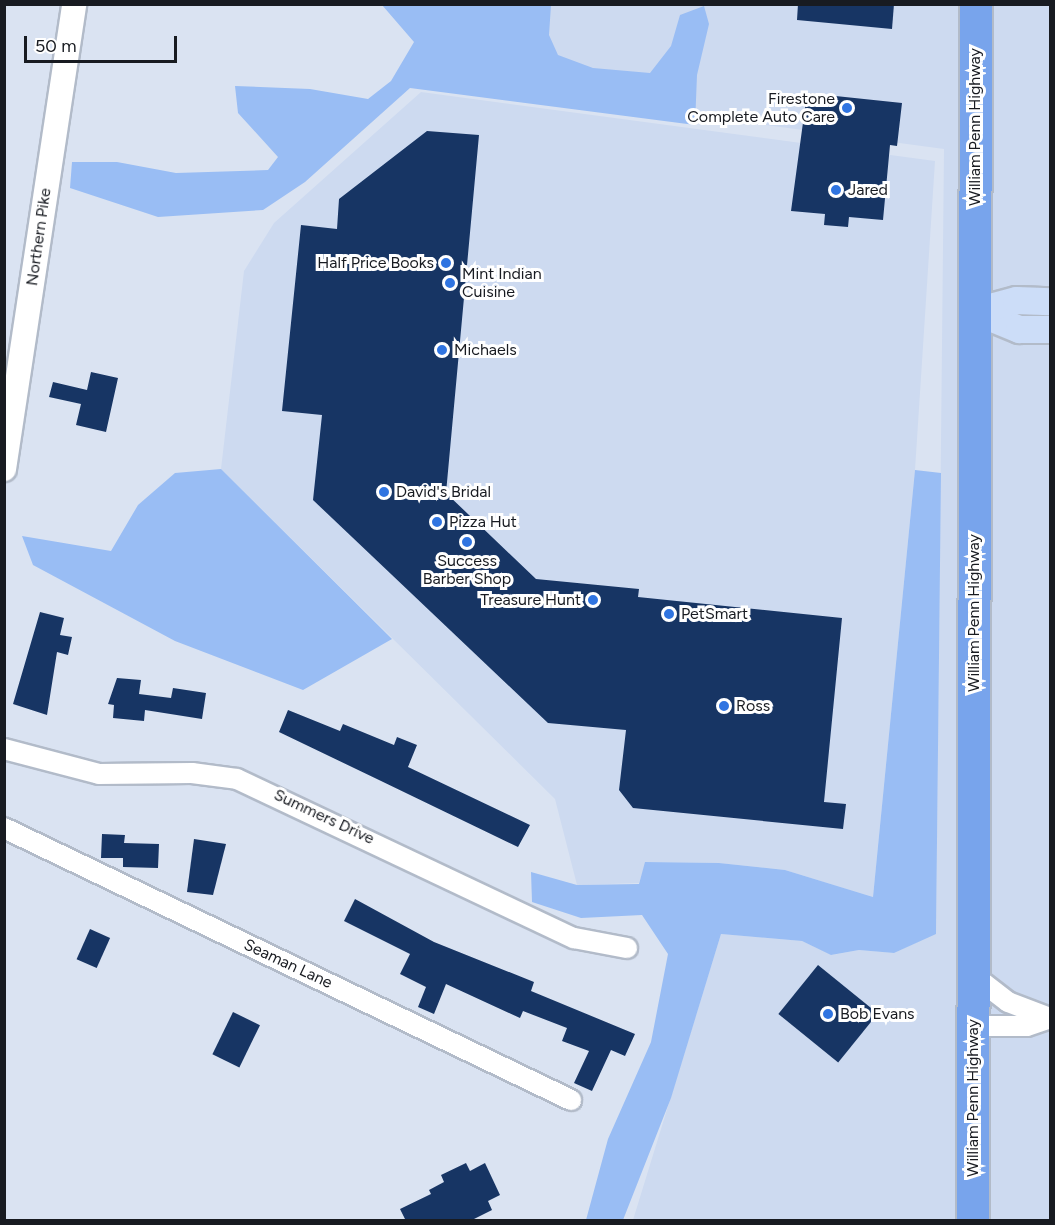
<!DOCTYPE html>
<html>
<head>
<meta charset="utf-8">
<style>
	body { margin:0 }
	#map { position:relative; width:1055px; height:1225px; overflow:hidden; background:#dae3f2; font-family:Figtree,sans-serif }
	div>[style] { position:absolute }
	.built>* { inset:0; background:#cddaf0 }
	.green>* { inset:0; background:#99bdf4 }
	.building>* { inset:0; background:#173564; transform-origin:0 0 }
	.roads { filter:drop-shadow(2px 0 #b2bbc9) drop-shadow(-2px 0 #b2bbc9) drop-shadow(0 2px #b2bbc9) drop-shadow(0 -2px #b2bbc9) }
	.minor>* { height:20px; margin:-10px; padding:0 10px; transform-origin:10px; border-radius:10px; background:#fff }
	.tertiary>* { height:24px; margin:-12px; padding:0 12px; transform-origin:12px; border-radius:12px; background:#fff }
	.secondary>* { height:27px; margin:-13.5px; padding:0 13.5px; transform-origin:13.5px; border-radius:13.5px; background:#ccddf8 }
	.trunk>* { height:32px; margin:-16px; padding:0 16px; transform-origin:16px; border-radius:16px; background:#78a4ec }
	.dots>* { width:16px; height:16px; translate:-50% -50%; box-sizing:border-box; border:3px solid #fff; border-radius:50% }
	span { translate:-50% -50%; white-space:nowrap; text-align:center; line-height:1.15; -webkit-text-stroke:6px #fff; paint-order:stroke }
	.poi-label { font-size:16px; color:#181b21 }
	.right { translate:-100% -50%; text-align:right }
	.left { translate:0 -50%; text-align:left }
	.street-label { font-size:16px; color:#181b21 }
	.frame { position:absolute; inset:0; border:6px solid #181b21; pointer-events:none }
	.scale { position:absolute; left:24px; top:36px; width:153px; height:27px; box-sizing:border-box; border:3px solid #181b21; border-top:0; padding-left:8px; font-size:18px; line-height:21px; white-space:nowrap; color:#181b21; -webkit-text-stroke:4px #fff; paint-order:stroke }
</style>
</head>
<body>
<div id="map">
	<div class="built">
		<div style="clip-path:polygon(439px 5px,1050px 5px,1050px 1220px,633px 1220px,721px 934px,802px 941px,832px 955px,859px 950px,894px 953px,936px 933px,944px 149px,426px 79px)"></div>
		<div style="clip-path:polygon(421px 92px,935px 161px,915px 470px,873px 897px,785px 870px,719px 863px,646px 862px,639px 883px,577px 885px,555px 799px,221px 469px,244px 271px,274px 223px)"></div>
	</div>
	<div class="green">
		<div style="clip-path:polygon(382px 5px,551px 5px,549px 35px,558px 55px,593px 68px,650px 73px,671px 46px,680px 15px,704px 6px,709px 24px,697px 75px,695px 125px,410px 88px,305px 182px,263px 210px,158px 217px,70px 188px,72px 162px,117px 162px,176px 173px,268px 170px,278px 157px,238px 113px,235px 86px,310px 89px,368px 99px,391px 81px,414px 42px)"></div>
		<div style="clip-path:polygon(221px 469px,392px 639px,303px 690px,175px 641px,33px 565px,22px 536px,111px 551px,138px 505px,175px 473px)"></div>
		<div style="clip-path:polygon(915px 470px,941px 473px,936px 934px,894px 953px,859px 950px,831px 955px,802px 941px,721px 934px,671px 1098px,623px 1220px,586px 1220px,608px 1139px,651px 1042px,668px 954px,642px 915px,581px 918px,532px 902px,531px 872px,577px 885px,639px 884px,645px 862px,719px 863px,785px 870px,873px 897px)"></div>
	</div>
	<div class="building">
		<div style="clip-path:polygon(798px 4px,894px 4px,892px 29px,797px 20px)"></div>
		<div style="clip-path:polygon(807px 93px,902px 103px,897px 146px,890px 145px,883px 220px,849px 217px,848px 227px,824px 225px,825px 214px,791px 211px)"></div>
		<div style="clip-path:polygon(427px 131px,479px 135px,446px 493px,536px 579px,639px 589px,638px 597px,842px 618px,824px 802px,846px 804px,843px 829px,633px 808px,619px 790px,626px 730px,548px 723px,313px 500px,322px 415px,282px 411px,301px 225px,337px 229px,339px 199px)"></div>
		<div style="clip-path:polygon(91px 372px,118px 378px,106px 432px,76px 425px,81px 404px,49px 397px,53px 382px,87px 390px)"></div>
		<div style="clip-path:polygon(40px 612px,64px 618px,60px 635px,72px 637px,68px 655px,57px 652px,47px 715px,13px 704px)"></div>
		<div style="clip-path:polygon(117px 678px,141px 680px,139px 694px,171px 698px,173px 688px,206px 693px,202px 719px,145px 710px,144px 721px,113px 718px,114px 705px,108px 704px)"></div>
		<div style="clip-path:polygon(288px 710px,340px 731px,343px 724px,394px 745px,397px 737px,417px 745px,408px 767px,530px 825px,518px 847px,379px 780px,279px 732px)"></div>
		<div style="clip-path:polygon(102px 834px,125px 835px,124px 843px,159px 844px,158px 868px,123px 867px,123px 858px,101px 858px)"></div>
		<div style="clip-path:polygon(194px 839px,226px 844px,213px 895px,187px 892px)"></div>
		<div style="clip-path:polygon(355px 899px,434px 942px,534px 982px,531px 991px,635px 1034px,625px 1056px,611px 1050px,592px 1091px,574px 1083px,589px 1051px,562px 1041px,567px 1028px,523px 1011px,520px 1018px,446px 984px,434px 1014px,418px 1007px,426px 987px,400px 974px,410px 954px,344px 921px)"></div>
		<div style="left:90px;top:929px;width:22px;height:33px;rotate:24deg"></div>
		<div style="left:818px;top:965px;width:77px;height:63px;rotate:39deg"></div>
		<div style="left:233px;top:1012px;width:30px;height:47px;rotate:26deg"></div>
		<div style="clip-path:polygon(466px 1163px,470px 1171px,485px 1163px,500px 1195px,488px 1201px,492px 1210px,470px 1221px,406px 1221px,400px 1209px,431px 1194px,429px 1190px,444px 1182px,441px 1175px)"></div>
	</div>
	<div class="roads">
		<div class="minor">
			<div style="left:4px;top:749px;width:98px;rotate:14.7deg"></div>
			<div style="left:99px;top:774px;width:93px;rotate:-0.6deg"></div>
			<div style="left:192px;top:773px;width:45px;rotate:7.6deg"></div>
			<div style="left:237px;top:779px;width:373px;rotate:25.3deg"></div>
			<div style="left:574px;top:938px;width:54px;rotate:10.7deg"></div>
			<div style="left:4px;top:828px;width:629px;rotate:25.63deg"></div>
			<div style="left:973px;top:975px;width:44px;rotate:37.6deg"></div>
			<div style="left:1008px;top:1002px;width:45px;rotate:20.9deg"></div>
			<div style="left:973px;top:1026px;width:54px"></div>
			<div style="left:1027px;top:1026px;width:24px;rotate:-19deg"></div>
		</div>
		<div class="tertiary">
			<div style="left:4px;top:469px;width:470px;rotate:-81.4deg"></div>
		</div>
		<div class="secondary">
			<div style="left:975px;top:311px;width:48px;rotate:22.2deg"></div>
			<div style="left:1019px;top:329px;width:31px"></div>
			<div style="left:975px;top:311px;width:42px;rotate:-15deg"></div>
			<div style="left:1016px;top:300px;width:34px;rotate:2deg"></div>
		</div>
		<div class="trunk">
			<div style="left:973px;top:1220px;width:1216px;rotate:-89.86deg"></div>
		</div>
	</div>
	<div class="dots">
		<div style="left:847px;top:108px;background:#2f74e1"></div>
		<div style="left:836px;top:190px;background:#2f74e1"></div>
		<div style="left:446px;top:263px;background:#2f74e1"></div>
		<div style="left:450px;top:283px;background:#2f74e1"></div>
		<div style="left:442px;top:350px;background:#2f74e1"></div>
		<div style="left:384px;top:492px;background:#2f74e1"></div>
		<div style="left:437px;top:522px;background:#2f74e1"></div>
		<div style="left:467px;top:542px;background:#2f74e1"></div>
		<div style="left:593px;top:600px;background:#2f74e1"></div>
		<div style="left:669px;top:614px;background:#2f74e1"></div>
		<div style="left:724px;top:706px;background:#2f74e1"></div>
		<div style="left:828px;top:1014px;background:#2f74e1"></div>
	</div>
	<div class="poi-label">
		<span class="right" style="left:835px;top:108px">Firestone<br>Complete Auto Care</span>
		<span class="left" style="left:848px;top:190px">Jared</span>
		<span class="right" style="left:434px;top:263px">Half Price Books</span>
		<span class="left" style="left:462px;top:283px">Mint Indian<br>Cuisine</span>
		<span class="left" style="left:454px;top:350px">Michaels</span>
		<span class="left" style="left:396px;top:492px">David's Bridal</span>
		<span class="left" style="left:449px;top:522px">Pizza Hut</span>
		<span style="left:467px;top:570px">Success<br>Barber Shop</span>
		<span class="right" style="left:581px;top:600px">Treasure Hunt</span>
		<span class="left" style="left:681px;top:614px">PetSmart</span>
		<span class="left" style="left:736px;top:706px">Ross</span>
		<span class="left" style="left:840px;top:1014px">Bob Evans</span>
	</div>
	<div class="street-label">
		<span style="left:975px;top:127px;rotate:-90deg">William Penn Highway</span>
		<span style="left:39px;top:237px;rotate:-82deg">Northern Pike</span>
		<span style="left:974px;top:613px;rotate:-90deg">William Penn Highway</span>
		<span style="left:324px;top:817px;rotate:25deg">Summers Drive</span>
		<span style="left:288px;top:964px;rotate:25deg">Seaman Lane</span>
		<span style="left:973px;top:1098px;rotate:-90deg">William Penn Highway</span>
	</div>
	<div class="frame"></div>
	<div class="scale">50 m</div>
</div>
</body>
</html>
